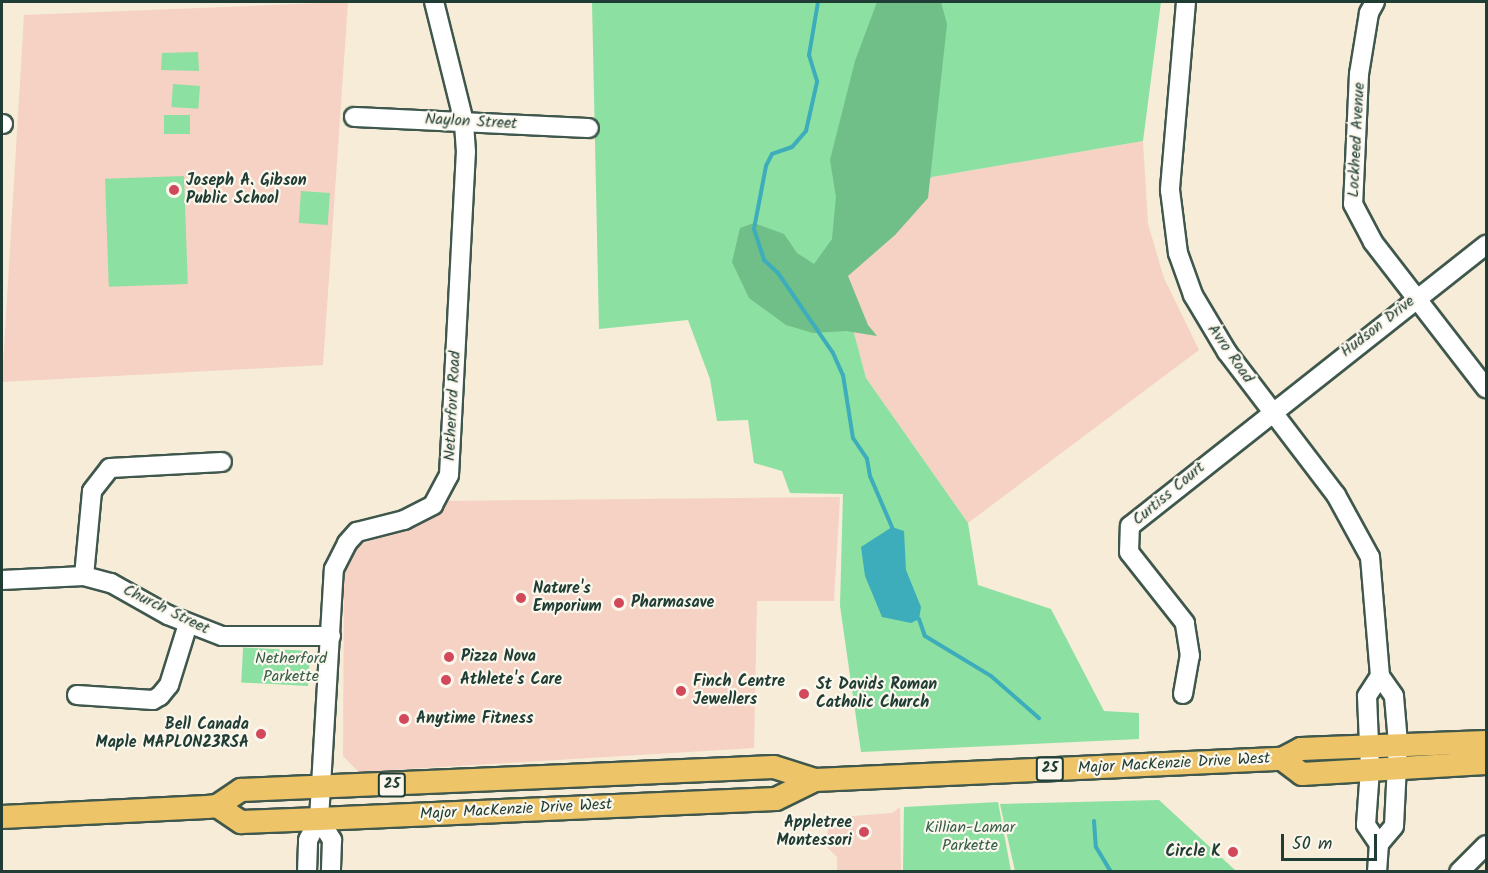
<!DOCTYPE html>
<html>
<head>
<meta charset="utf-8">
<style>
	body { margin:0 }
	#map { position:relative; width:1488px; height:873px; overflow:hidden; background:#f6ecd7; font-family:Kalam,sans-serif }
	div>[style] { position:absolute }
	.built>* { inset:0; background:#f5d2c3 }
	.green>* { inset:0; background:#8be0a2; transform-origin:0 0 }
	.forest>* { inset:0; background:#70be88 }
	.water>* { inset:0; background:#3eadbb }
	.stream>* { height:4px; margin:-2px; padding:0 2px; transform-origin:2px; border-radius:2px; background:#3eadbb }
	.roads { filter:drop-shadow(2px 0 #3f574c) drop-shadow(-2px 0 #3f574c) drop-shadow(0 2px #3f574c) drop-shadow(0 -2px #3f574c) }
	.minor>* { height:18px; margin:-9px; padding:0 9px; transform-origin:9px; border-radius:9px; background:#fff }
	.major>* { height:22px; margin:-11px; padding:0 11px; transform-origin:11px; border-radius:11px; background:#eec469 }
	.dots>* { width:16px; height:16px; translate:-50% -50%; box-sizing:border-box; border:3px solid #fbf7ec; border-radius:50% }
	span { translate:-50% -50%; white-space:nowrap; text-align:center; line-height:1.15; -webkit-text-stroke:4.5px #fbf7ec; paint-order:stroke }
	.shield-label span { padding:2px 4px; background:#fbf7ec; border:2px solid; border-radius:4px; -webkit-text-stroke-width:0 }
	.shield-label { font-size:15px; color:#1f3d34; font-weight:700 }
	.street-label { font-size:16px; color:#1f3d34 }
	.poi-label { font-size:16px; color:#1f3d34; font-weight:700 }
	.left { translate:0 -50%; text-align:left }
	.right { translate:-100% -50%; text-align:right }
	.park-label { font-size:16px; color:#355e4a }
	.frame { position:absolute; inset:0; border:3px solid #1f3d34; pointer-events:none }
	.scale { position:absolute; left:1281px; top:834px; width:96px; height:27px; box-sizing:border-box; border:3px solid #1f3d34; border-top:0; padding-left:8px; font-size:18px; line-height:21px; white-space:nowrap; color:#1f3d34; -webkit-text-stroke:4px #fbf7ec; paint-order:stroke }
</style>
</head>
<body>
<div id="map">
	<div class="built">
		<div style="clip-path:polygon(348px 2px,323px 365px,2px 382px,24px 15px)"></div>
		<div style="clip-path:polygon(1143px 141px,1148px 224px,1164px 278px,1199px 350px,968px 523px,866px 378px,837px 269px,932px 177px)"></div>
		<div style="clip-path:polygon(840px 497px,834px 601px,757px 601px,754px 748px,359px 772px,343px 756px,344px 575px,359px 545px,405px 529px,446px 501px)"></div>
		<div style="clip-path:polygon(900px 807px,901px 871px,837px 871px,837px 857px,827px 847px,828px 818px,892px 813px)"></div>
	</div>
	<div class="green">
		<div style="clip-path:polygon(592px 2px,1161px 2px,1143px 141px,932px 177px,837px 269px,866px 378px,968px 523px,978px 585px,1051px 609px,1104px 711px,1139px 713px,1139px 739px,861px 752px,840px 606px,843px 494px,790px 493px,782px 471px,754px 463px,748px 420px,717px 421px,710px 379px,688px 320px,599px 329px)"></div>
		<div style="clip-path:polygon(198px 52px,199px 71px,161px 70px,162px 53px)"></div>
		<div style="left:173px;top:84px;width:27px;height:23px;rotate:4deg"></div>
		<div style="left:190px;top:115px;width:19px;height:26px;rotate:90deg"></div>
		<div style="left:184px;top:176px;width:108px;height:79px;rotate:88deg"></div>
		<div style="left:301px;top:191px;width:29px;height:32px;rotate:4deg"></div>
		<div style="left:310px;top:651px;width:35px;height:67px;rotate:93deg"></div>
		<div style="clip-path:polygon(1159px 800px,1236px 871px,1015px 871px,1000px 804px)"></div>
		<div style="clip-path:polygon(998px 802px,1011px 871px,903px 871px,904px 807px)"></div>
	</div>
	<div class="forest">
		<div style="clip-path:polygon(877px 2px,941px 2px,947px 24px,928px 198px,895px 235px,848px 276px,868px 325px,877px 336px,846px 331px,813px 333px,786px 325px,749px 298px,732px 262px,740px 228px,754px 223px,784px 234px,797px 253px,814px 264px,832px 239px,836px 197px,830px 160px,855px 61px)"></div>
	</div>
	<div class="water">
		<div style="clip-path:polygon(892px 527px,904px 531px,906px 570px,921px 607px,919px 619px,911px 623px,882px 617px,865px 576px,861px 547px)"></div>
	</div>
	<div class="stream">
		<div style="left:818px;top:2px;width:54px;rotate:99.6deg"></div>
		<div style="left:809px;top:55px;width:28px;rotate:73deg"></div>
		<div style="left:817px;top:82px;width:50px;rotate:102.7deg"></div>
		<div style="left:806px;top:131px;width:21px;rotate:131deg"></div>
		<div style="left:792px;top:147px;width:21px;rotate:161deg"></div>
		<div style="left:772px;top:154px;width:13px;rotate:117deg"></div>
		<div style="left:766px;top:166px;width:64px;rotate:100.8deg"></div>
		<div style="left:754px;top:229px;width:33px;rotate:72deg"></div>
		<div style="left:764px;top:260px;width:19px;rotate:43deg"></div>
		<div style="left:778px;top:273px;width:97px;rotate:55.5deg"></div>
		<div style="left:833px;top:353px;width:24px;rotate:66deg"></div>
		<div style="left:843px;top:375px;width:64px;rotate:81deg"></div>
		<div style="left:853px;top:438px;width:25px;rotate:56deg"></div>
		<div style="left:867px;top:459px;width:17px;rotate:80deg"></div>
		<div style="left:870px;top:476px;width:56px;rotate:66.7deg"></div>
		<div style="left:919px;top:619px;width:18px;rotate:71deg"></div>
		<div style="left:925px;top:636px;width:77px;rotate:31.2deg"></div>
		<div style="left:991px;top:676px;width:64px;rotate:41.2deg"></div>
		<div style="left:1094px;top:821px;width:26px;rotate:86deg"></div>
		<div style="left:1096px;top:847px;width:29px;rotate:59deg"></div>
	</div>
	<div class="roads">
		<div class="minor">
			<div style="left:1186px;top:2px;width:189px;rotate:94.9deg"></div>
			<div style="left:1170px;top:190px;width:64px;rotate:82.8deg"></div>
			<div style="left:1178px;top:253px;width:45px;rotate:70.3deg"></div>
			<div style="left:1193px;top:295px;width:66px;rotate:59.2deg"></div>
			<div style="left:1227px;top:352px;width:180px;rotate:52.7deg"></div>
			<div style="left:1336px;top:495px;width:71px;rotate:61.3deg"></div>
			<div style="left:1370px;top:557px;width:119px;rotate:85.2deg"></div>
			<div style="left:1380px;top:676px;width:24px;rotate:123deg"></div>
			<div style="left:1367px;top:696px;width:73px;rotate:87.6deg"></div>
			<div style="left:1370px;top:769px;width:56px;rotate:94.1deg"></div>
			<div style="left:1366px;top:825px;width:23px;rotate:56deg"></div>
			<div style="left:1375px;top:2px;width:13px;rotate:119deg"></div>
			<div style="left:1369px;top:13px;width:62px;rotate:99.3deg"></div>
			<div style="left:1359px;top:74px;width:130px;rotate:92.6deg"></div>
			<div style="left:1353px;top:204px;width:43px;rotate:62.2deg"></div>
			<div style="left:1373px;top:242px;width:185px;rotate:52.3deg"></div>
			<div style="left:354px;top:117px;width:235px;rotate:2.7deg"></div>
			<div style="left:2px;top:124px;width:1px"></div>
			<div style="left:84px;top:576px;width:85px;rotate:-84.6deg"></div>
			<div style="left:92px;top:491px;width:29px;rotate:-52deg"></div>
			<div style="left:110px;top:468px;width:112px;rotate:-3.1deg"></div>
			<div style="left:2px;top:580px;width:82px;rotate:-2.8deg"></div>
			<div style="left:84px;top:576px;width:28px;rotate:15deg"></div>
			<div style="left:111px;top:583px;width:65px;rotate:29.3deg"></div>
			<div style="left:168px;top:615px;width:58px;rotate:21.3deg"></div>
			<div style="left:222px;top:636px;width:109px"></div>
			<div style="left:1183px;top:694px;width:39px;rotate:-80deg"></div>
			<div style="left:1190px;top:656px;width:33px;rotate:-99deg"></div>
			<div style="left:1185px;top:623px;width:90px;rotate:-128.3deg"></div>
			<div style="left:1129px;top:552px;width:26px;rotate:-88deg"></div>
			<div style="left:1130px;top:526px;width:454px;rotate:-38.3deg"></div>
			<div style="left:77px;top:695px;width:76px;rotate:3.8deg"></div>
			<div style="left:153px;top:700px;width:8px;rotate:-30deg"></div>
			<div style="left:160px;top:696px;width:14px;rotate:-51deg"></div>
			<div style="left:169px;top:685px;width:64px;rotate:-72.7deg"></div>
			<div style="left:319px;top:819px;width:25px;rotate:58deg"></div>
			<div style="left:332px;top:840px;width:32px;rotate:92deg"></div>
			<div style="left:307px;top:872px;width:32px;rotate:-88deg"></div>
			<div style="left:308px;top:840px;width:24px;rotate:-62deg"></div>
			<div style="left:319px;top:819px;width:250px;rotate:-86.6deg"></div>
			<div style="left:334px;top:569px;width:29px;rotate:-63deg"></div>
			<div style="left:347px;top:543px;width:15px;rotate:-48deg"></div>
			<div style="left:357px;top:532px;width:49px;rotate:-14.3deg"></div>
			<div style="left:404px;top:520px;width:33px;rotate:-27deg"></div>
			<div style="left:433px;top:505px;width:34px;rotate:-62deg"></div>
			<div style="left:449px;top:475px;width:323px;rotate:-87deg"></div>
			<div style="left:466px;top:152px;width:30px;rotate:-94deg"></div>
			<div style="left:464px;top:122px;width:124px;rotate:-104deg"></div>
			<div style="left:1377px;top:872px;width:28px;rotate:-86deg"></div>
			<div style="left:1379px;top:844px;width:23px;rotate:-50deg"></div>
			<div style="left:1394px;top:826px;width:83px;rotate:-87.2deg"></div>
			<div style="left:1398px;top:743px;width:47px;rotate:-94.9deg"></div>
			<div style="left:1394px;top:696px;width:24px;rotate:-125deg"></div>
			<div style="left:1459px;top:872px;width:38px;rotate:-45deg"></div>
		</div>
		<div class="major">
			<div style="left:1282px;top:759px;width:25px;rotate:37deg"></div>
			<div style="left:1302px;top:774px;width:184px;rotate:-3.4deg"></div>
			<div style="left:217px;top:806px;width:29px;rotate:34deg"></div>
			<div style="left:241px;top:822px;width:78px;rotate:-2.2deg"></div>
			<div style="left:319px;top:819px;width:457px;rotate:-2.5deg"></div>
			<div style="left:776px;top:799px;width:43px;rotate:-26deg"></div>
			<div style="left:2px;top:817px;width:205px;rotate:-2.8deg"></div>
			<div style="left:207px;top:807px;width:10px;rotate:-6deg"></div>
			<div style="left:217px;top:806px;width:29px;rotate:-34deg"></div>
			<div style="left:241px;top:790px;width:533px;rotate:-2.47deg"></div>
			<div style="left:774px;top:767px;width:43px;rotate:17.6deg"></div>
			<div style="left:815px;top:780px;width:467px;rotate:-2.6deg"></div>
			<div style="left:1282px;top:759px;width:21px;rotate:-28deg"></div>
			<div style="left:1301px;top:749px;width:185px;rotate:-2.2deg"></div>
		</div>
	</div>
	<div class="dots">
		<div style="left:174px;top:190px;background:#d1495b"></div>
		<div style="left:521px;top:598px;background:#d1495b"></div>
		<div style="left:619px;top:603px;background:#d1495b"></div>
		<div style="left:449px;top:657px;background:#d1495b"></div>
		<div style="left:446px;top:680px;background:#d1495b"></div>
		<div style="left:681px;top:691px;background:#d1495b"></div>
		<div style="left:804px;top:694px;background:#d1495b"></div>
		<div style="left:404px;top:719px;background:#d1495b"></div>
		<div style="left:261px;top:734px;background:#d1495b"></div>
		<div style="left:864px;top:832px;background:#d1495b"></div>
		<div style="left:1233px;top:852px;background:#d1495b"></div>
	</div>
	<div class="shield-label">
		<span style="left:1050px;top:769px">25</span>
		<span style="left:392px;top:785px">25</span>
	</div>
	<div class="street-label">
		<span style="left:471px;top:122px;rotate:3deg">Naylon Street</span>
		<span style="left:1357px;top:140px;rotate:-87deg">Lockheed Avenue</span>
		<span style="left:1378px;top:327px;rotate:-38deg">Hudson Drive</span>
		<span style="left:1230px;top:354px;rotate:55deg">Avro Road</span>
		<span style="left:453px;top:406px;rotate:-87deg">Netherford Road</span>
		<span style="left:1169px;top:494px;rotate:-40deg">Curtiss Court</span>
		<span style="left:166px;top:610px;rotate:26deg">Church Street</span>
		<span style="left:1174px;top:764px;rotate:-3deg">Major MacKenzie Drive West</span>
		<span style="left:516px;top:810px;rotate:-3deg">Major MacKenzie Drive West</span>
	</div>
	<div class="poi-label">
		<span class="left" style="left:186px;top:190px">Joseph A. Gibson<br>Public School</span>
		<span class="left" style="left:533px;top:598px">Nature's<br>Emporium</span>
		<span class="left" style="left:631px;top:603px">Pharmasave</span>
		<span class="left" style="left:461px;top:657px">Pizza Nova</span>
		<span class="left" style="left:460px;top:680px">Athlete's Care</span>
		<span class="left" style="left:693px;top:691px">Finch Centre<br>Jewellers</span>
		<span class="left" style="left:816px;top:694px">St Davids Roman<br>Catholic Church</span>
		<span class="left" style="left:416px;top:719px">Anytime Fitness</span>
		<span class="right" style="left:249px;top:734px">Bell Canada<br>Maple MAPLON23RSA</span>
		<span class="right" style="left:852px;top:832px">Appletree<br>Montessori</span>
		<span class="right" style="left:1221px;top:852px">Circle K</span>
	</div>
	<div class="park-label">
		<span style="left:291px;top:668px">Netherford<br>Parkette</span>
		<span style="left:970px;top:837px">Killian-Lamar<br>Parkette</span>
	</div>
	<div class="frame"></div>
	<div class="scale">50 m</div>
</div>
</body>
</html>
